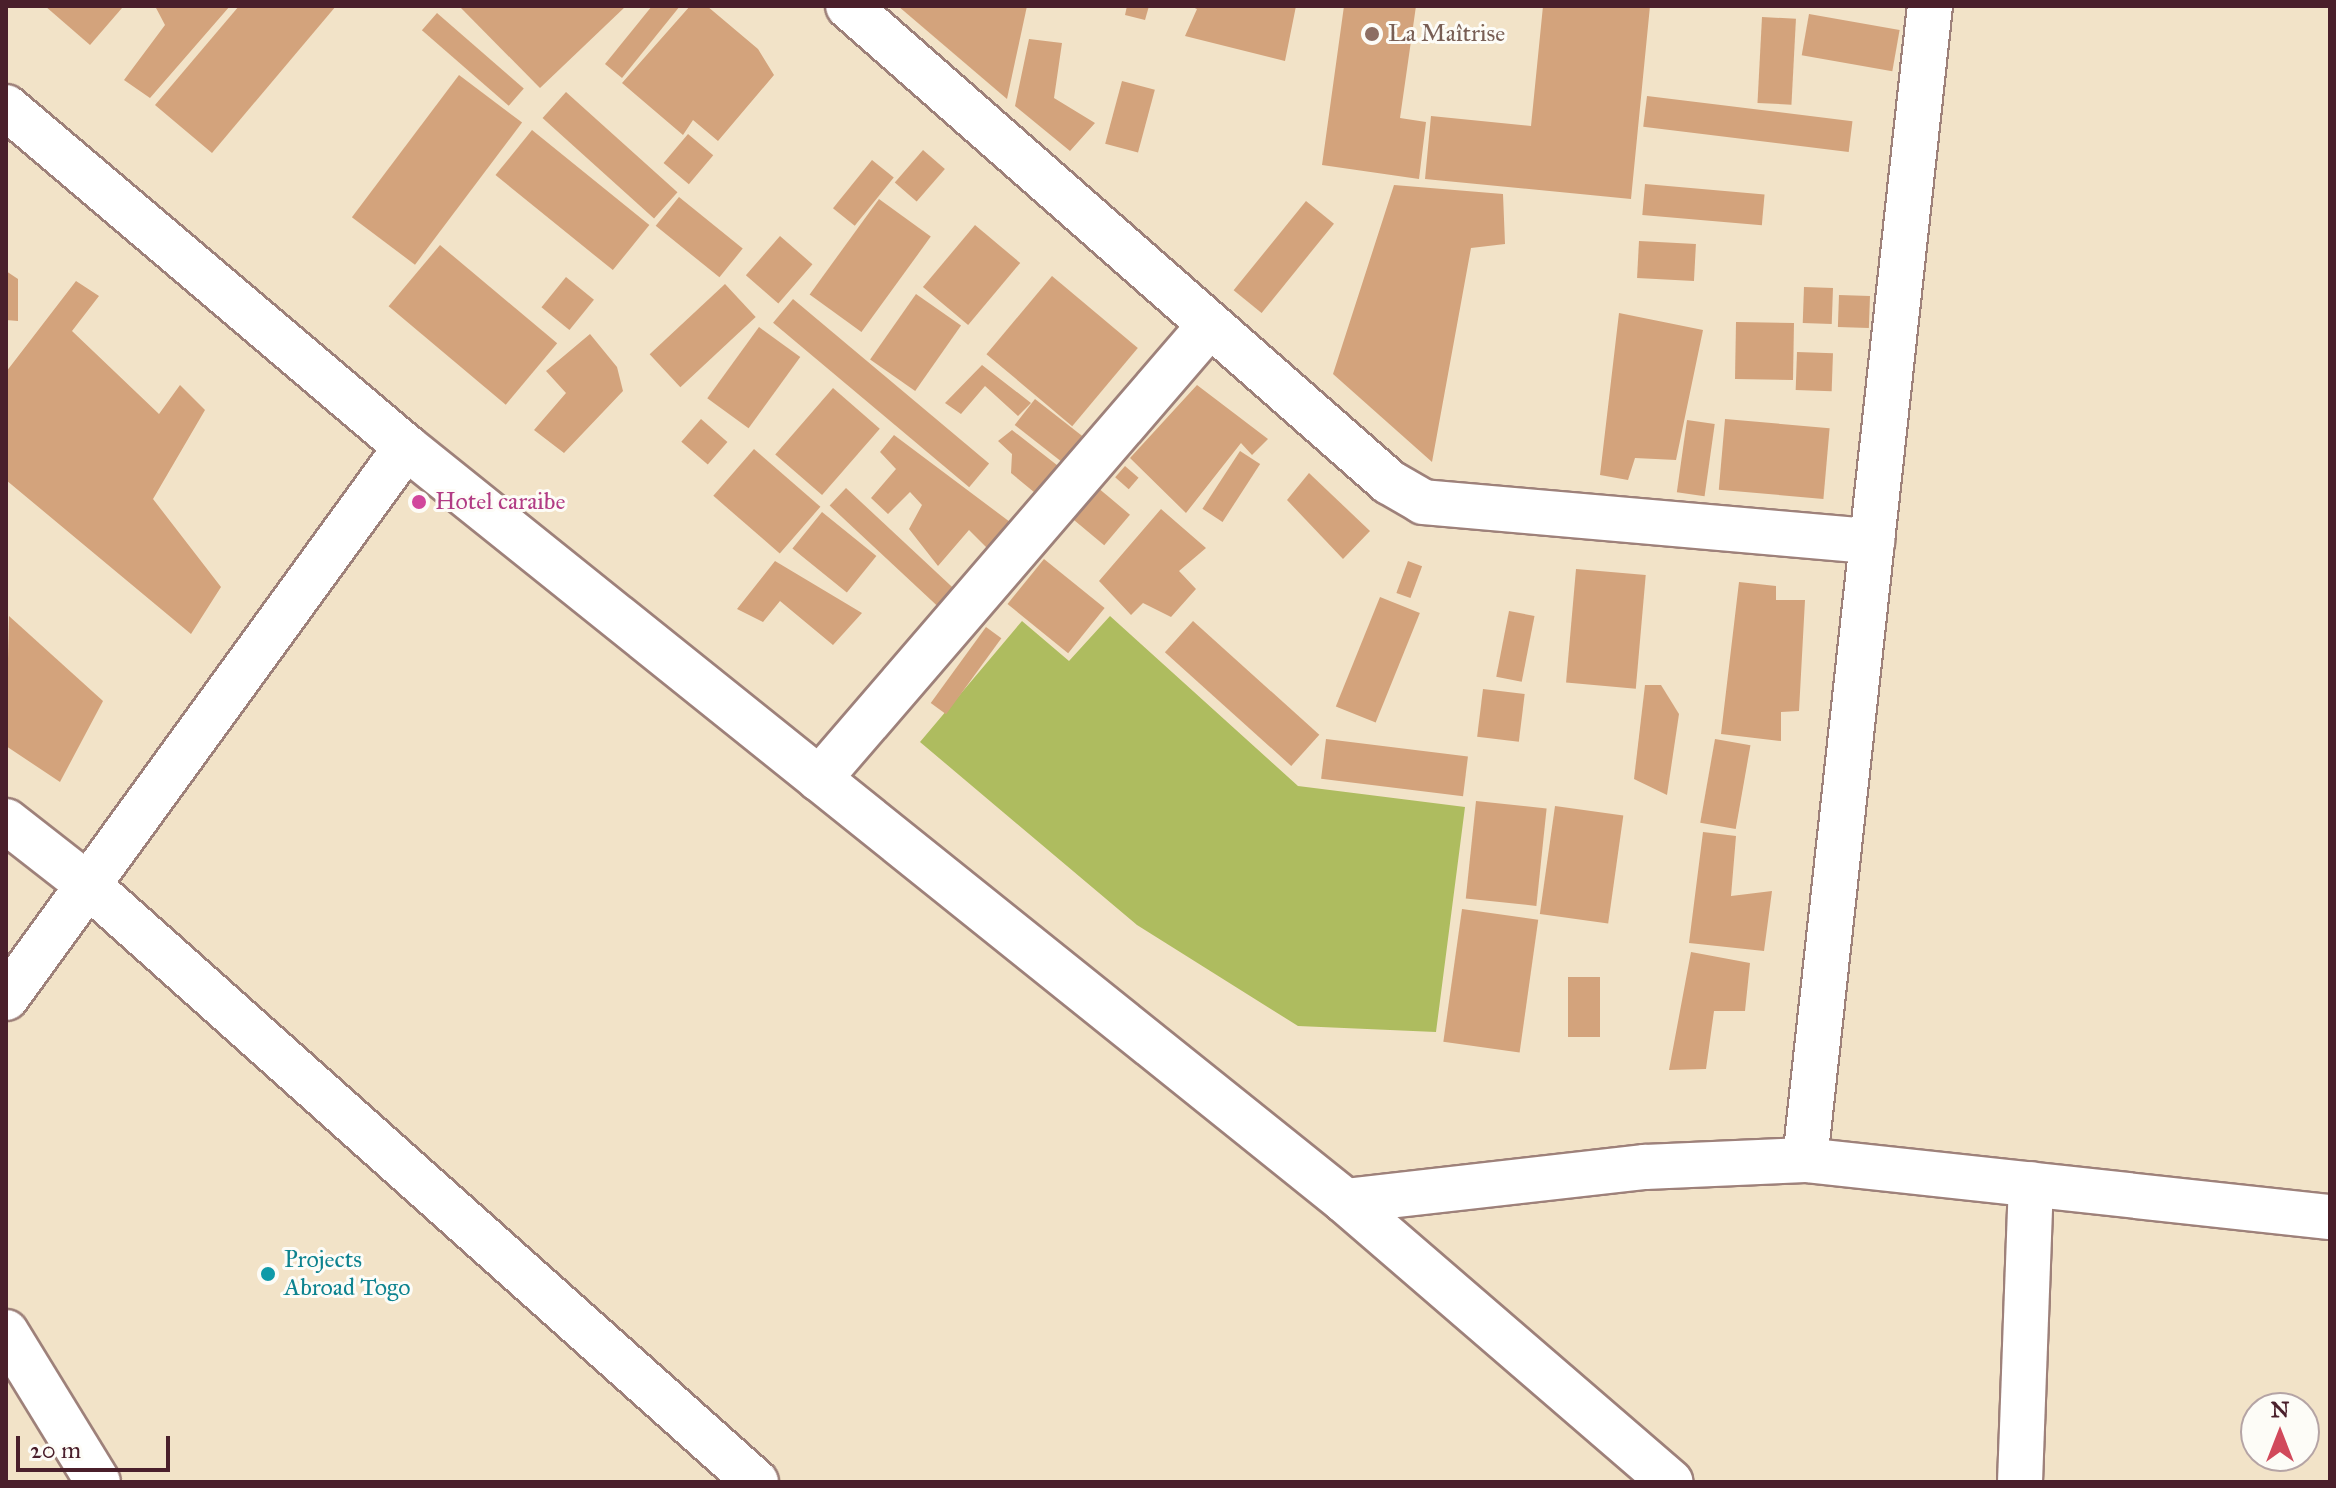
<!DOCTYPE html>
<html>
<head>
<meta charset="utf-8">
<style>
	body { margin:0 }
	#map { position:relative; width:2336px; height:1488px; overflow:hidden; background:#f2e3c8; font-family:"IM FELL Great Primer",serif }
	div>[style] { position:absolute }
	.green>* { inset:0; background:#aebc5f }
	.building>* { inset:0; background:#d3a37c; transform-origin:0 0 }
	.roads { filter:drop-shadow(2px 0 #9e817a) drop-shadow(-2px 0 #9e817a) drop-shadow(0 2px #9e817a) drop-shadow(0 -2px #9e817a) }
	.minor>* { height:44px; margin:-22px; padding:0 22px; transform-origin:22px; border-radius:22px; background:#fff }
	.dots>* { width:22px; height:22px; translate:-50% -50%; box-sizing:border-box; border:4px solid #fdfcf7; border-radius:50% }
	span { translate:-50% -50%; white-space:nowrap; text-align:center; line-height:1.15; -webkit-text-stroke:6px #fdfcf7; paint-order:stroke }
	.education-label { font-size:24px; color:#785e54 }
	.left { translate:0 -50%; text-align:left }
	.hotel-label { font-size:24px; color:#b23c85 }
	.culture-label { font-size:24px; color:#0d838f }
	.frame { position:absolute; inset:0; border:8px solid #4a1f2b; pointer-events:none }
	.north { position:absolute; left:2240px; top:1392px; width:80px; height:80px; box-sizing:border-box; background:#fdfcf7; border:2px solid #b5a4a5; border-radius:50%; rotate:0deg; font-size:22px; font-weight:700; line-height:32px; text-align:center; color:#4a1f2b }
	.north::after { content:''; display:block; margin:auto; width:28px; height:36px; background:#d1495b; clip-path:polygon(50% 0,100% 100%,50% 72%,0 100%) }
	.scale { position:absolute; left:16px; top:1436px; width:154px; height:36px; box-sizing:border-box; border:4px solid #4a1f2b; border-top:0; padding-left:10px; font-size:24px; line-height:28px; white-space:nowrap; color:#4a1f2b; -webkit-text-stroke:6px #fdfcf7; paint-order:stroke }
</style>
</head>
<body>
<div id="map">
	<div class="green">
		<div style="clip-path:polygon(1110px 616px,1298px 786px,1465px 807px,1436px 1032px,1298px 1026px,1137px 925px,920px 742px,1022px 621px,1069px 661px)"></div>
	</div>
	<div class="building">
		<div style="clip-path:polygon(45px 6px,119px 6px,122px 8px,90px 45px)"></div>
		<div style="clip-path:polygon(155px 6px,230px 6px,150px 98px,124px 80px,165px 25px)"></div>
		<div style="clip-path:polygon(239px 6px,336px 6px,212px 153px,155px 105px)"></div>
		<div style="clip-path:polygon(459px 6px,626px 6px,540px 88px)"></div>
		<div style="clip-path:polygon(652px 6px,680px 6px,622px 78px,605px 64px)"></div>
		<div style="clip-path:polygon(690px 6px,707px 6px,758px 49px,774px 75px,718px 141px,693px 120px,683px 135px,622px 83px)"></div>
		<div style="clip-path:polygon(898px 6px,1027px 6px,1007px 99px)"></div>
		<div style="clip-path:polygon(1127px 6px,1149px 6px,1145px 20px,1125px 15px)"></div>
		<div style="clip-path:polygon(1190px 6px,1296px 6px,1285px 61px,1185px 36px,1197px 9px)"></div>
		<div style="clip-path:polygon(1344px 6px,1416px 6px,1400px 118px,1426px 122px,1419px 179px,1322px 165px)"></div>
		<div style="clip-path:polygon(1543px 6px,1650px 6px,1631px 199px,1425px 179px,1431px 116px,1531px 126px)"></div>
		<div style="left:437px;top:13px;width:115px;height:23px;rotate:41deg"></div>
		<div style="left:1809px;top:14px;width:92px;height:42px;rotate:10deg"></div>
		<div style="left:1762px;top:17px;width:34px;height:86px;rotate:3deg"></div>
		<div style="clip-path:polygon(1029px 39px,1062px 43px,1054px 98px,1095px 123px,1070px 151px,1015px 106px)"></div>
		<div style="left:459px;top:75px;width:79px;height:178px;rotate:37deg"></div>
		<div style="left:1122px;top:81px;width:34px;height:65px;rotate:15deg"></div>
		<div style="left:566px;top:92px;width:150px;height:35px;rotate:42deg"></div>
		<div style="left:1647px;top:96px;width:207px;height:31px;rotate:7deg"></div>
		<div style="left:532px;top:130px;width:151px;height:58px;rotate:39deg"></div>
		<div style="left:688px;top:134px;width:33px;height:38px;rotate:40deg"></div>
		<div style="left:923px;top:150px;width:29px;height:43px;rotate:41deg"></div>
		<div style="left:872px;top:160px;width:28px;height:62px;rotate:39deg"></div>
		<div style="left:1645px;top:184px;width:120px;height:31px;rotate:5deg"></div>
		<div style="clip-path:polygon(1394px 185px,1503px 194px,1505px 244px,1471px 248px,1432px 462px,1333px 374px)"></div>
		<div style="left:679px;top:197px;width:82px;height:37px;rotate:39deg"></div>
		<div style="left:879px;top:199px;width:64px;height:118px;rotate:36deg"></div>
		<div style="left:1306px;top:201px;width:36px;height:115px;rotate:39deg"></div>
		<div style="left:975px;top:225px;width:59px;height:81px;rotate:40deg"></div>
		<div style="left:780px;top:236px;width:43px;height:52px;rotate:41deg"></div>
		<div style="left:1639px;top:241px;width:57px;height:37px;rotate:3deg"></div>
		<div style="left:440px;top:245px;width:153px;height:80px;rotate:40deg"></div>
		<div style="clip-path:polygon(6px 271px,18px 279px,18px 321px,6px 320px)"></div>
		<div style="left:1052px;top:276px;width:112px;height:102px;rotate:40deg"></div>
		<div style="left:566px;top:277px;width:36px;height:39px;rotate:39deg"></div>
		<div style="clip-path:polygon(76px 281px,99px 296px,72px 331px,159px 414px,180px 385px,205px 410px,153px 499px,221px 587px,191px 634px,6px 480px,6px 372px)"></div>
		<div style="left:725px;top:284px;width:45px;height:103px;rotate:47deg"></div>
		<div style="left:1804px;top:287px;width:29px;height:36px;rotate:2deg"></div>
		<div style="left:916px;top:294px;width:55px;height:80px;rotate:35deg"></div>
		<div style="left:1839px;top:295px;width:31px;height:32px;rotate:2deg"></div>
		<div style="left:793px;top:299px;width:256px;height:31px;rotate:40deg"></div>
		<div style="clip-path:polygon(1619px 313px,1703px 330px,1676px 460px,1635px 458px,1628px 480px,1600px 475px)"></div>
		<div style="left:1736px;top:322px;width:58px;height:57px;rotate:1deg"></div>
		<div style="left:759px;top:327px;width:51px;height:88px;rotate:36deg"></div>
		<div style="clip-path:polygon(590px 334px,617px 367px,623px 391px,564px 453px,534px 430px,566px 393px,546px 371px)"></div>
		<div style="left:1797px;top:352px;width:36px;height:38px;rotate:2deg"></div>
		<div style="clip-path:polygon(982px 365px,1031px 403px,1018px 416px,985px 386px,961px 414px,945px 403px)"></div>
		<div style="clip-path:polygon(1197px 385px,1268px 439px,1252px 455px,1241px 443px,1186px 513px,1130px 458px)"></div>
		<div style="left:833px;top:388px;width:62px;height:88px;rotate:41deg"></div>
		<div style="left:1035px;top:399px;width:60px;height:33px;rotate:38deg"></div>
		<div style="left:701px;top:419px;width:35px;height:30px;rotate:41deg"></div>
		<div style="left:1725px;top:419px;width:105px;height:71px;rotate:5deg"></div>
		<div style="left:1687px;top:420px;width:28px;height:73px;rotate:8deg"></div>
		<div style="clip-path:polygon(1012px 430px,1062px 469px,1040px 497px,1011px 473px,1012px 454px,998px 441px)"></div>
		<div style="clip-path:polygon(894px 435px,1010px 522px,992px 553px,969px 530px,938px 566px,909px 529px,922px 505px,910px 492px,888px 514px,871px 498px,896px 469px,880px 452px)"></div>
		<div style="left:754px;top:449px;width:88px;height:62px;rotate:41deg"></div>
		<div style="left:1240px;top:451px;width:24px;height:69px;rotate:33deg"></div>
		<div style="left:1125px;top:466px;width:18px;height:15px;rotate:41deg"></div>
		<div style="clip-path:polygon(1309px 473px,1370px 531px,1343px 559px,1287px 500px)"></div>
		<div style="left:1097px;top:487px;width:43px;height:40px;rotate:40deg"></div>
		<div style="left:846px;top:488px;width:147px;height:24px;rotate:43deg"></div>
		<div style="clip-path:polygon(1161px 509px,1206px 548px,1179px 571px,1196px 589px,1171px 617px,1143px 603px,1131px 615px,1099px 581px)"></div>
		<div style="left:822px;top:512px;width:70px;height:47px;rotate:39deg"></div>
		<div style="left:1044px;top:559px;width:78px;height:58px;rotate:39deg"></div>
		<div style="clip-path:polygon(775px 561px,862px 613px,833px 645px,780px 601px,763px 622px,737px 609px)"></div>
		<div style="left:1408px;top:561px;width:15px;height:34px;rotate:20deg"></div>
		<div style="left:1576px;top:569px;width:70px;height:114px;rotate:5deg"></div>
		<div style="clip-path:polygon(1739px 582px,1776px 586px,1776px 600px,1805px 600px,1799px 711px,1781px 712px,1781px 741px,1721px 734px)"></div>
		<div style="left:1380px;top:597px;width:43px;height:118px;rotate:22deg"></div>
		<div style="left:1509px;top:611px;width:26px;height:67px;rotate:11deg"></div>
		<div style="clip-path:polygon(9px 616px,103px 701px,60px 782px,6px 746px)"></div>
		<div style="left:1193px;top:621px;width:170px;height:42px;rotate:42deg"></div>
		<div style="left:986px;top:627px;width:19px;height:94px;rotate:36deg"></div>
		<div style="clip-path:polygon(1645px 685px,1661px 685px,1679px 714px,1667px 795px,1634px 779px)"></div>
		<div style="left:1483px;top:689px;width:42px;height:48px;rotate:7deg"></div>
		<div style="left:1326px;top:739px;width:143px;height:40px;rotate:7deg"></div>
		<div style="left:1715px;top:739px;width:36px;height:85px;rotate:10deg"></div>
		<div style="left:1476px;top:801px;width:71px;height:98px;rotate:6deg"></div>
		<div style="left:1555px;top:806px;width:69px;height:109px;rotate:8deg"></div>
		<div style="clip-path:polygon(1703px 832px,1736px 836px,1731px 896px,1772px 891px,1764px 951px,1689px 943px)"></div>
		<div style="left:1462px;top:909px;width:77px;height:134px;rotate:8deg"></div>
		<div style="clip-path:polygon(1691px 952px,1750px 963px,1745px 1011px,1714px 1011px,1706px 1069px,1669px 1070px)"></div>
		<div style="left:1568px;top:977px;width:32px;height:60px"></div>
	</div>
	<div class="roads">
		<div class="minor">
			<div style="left:848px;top:6px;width:721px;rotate:41.34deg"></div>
			<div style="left:1389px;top:482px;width:39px;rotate:30deg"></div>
			<div style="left:1423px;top:502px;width:451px;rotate:5deg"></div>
			<div style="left:6px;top:107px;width:525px;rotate:40.36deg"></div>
			<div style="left:406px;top:447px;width:1204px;rotate:38.76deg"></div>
			<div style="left:1345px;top:1201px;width:430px;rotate:40.8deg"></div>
			<div style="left:819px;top:779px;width:598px;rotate:-49.27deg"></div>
			<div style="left:6px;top:821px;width:104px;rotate:38deg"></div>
			<div style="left:88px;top:885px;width:896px;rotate:41.79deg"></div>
			<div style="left:6px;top:998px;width:681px;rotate:-54.02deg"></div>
			<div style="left:1805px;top:1160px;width:1161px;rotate:-83.82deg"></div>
			<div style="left:1345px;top:1201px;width:302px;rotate:-6.5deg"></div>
			<div style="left:1645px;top:1167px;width:160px;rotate:-2.5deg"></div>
			<div style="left:1805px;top:1160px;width:528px;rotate:6.2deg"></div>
			<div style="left:6px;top:1332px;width:176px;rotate:58.5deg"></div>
			<div style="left:2020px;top:1482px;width:298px;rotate:-87.9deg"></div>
		</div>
	</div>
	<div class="dots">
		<div style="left:1372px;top:34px;background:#8d6e63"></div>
		<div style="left:419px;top:502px;background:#d1479c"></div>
		<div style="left:268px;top:1274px;background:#0f9aa8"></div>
	</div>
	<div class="education-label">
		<span class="left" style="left:1388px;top:34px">La Maîtrise</span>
	</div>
	<div class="hotel-label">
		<span class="left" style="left:435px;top:502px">Hotel caraibe</span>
	</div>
	<div class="culture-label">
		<span class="left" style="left:284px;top:1274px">Projects<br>Abroad Togo</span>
	</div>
	<div class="frame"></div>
	<div class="north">N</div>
	<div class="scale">20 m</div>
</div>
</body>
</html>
